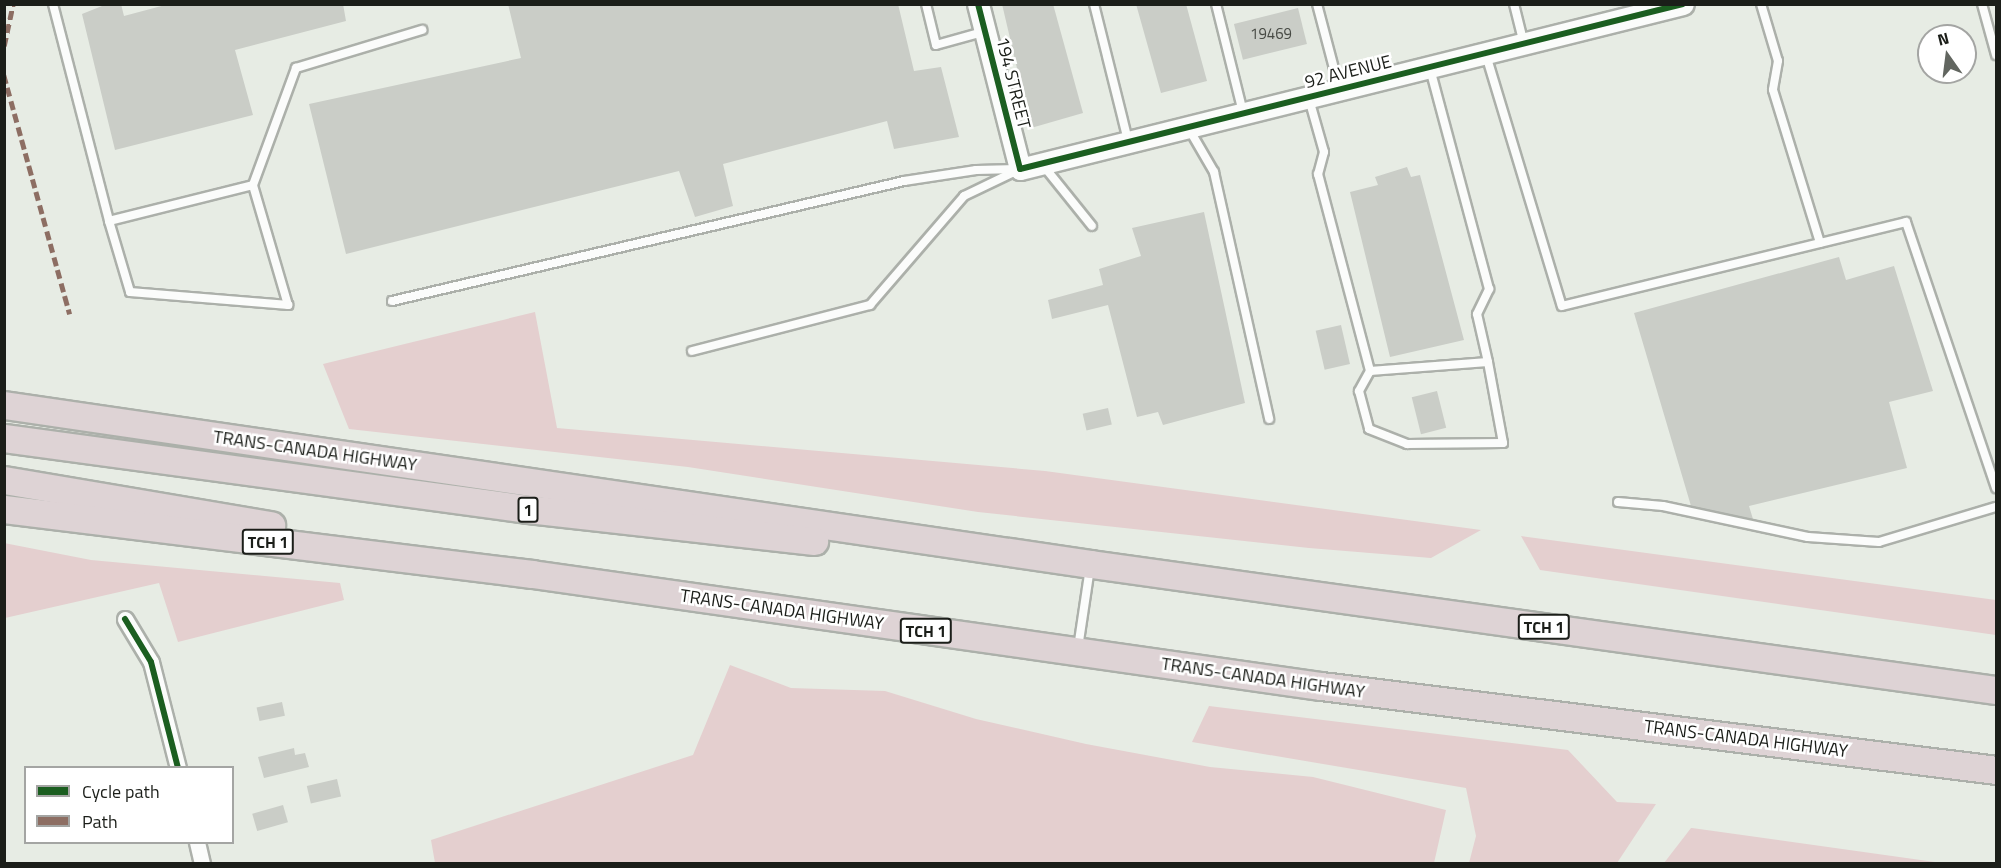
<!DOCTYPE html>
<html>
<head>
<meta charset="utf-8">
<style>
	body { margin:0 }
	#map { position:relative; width:2001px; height:868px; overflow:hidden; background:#e7ece4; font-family:"Titillium Web",sans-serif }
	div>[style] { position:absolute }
	.green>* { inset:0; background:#e4cfcf }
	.building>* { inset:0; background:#cacdc7; transform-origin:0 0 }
	.roads { filter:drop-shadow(2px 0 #acb0aa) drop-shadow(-2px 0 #acb0aa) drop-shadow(0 2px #acb0aa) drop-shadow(0 -2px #acb0aa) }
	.lane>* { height:8px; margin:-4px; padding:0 4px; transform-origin:4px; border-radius:4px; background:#fbfcfb }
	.street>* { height:15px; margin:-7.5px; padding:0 7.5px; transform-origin:7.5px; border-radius:7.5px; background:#fbfcfb }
	.secondary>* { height:21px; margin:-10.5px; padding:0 10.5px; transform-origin:10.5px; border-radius:10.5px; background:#fbfcfb }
	.highway>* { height:27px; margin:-13.5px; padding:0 13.5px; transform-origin:13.5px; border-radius:13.5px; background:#ded3d5 }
	.quiet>* { height:4.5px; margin-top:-2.25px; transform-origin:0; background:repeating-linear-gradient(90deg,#8d6e63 0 9px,transparent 0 13.5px) }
	.cycleway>* { height:6px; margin:-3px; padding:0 3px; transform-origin:3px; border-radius:3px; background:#1b5e20 }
	span { translate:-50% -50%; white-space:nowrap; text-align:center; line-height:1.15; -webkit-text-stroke:5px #fff; paint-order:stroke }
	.number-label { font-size:15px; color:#474a44 }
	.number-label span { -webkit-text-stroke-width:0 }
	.shield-label span { padding:2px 4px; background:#fff; border:2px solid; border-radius:4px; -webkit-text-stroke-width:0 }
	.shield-label { font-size:16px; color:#1b1e19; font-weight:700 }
	.street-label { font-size:18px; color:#1b1e19 }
	.frame { position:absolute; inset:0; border:6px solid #1b1e19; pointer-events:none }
	.legend { position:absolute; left:24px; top:766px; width:210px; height:78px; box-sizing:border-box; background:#fff; border:2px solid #a4a5a3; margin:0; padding:8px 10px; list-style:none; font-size:18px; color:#1b1e19 }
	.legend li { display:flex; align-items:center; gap:12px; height:30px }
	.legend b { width:30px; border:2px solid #a4a5a3 }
	.north { position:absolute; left:1917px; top:24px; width:60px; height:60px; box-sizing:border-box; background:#fff; border:2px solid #a4a5a3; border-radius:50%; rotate:346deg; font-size:16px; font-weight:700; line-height:24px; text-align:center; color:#1b1e19 }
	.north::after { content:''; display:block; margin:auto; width:21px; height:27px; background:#626660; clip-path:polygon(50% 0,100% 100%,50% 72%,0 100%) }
</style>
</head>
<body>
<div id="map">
	<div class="green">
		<div style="clip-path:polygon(535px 312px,557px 428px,1045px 471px,1481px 530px,1431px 558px,1309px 548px,978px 512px,688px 467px,349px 429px,323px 364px)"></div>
		<div style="clip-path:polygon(1521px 536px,1996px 600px,1996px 635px,1540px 570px)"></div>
		<div style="clip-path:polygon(4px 543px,91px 560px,340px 583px,344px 600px,178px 642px,159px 583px,5px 618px)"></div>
		<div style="clip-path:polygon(730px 665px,791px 688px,885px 691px,976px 719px,1086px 744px,1210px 767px,1313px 777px,1446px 810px,1434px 863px,435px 863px,431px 840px,693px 755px)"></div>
		<div style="clip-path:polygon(1209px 706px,1568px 750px,1617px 802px,1656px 804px,1617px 863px,1469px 863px,1476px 836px,1466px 788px,1192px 742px)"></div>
		<div style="clip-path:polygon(1691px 828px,1692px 828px,1942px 863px,1664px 863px)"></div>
	</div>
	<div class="building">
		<div style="clip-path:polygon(107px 4px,121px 4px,124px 16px,169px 4px,343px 4px,346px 21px,235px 50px,253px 115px,115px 150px,82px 14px)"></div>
		<div style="clip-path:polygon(508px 4px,898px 4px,914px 71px,941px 67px,959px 137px,894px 149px,887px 121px,723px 164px,733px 206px,695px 217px,679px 171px,346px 254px,309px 104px,521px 58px)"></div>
		<div style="clip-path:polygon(1002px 4px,1053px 4px,1083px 113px,1031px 128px)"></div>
		<div style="clip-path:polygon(1136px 4px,1186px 4px,1207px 81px,1161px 93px)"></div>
		<div style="left:1298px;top:8px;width:37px;height:66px;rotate:76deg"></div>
		<div style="clip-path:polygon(1407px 167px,1411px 177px,1420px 175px,1464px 340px,1390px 357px,1350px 192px,1378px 185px,1375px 177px)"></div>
		<div style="clip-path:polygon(1204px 212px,1245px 403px,1163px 425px,1158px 412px,1137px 417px,1108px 305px,1052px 319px,1048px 300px,1103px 285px,1099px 269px,1141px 256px,1132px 228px)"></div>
		<div style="clip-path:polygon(1839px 257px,1846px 280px,1894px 266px,1933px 391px,1889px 402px,1907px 468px,1749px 506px,1753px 519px,1691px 506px,1634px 313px)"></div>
		<div style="left:1341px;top:325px;width:40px;height:26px;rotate:77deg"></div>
		<div style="left:1437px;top:391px;width:38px;height:26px;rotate:76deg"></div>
		<div style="left:1108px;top:408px;width:17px;height:26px;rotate:77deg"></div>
		<div style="left:282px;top:702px;width:14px;height:26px;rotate:78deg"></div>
		<div style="clip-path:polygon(294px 748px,295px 755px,305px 753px,309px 767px,264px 778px,258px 757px)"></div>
		<div style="left:337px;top:779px;width:18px;height:31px;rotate:77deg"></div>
		<div style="left:283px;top:805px;width:18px;height:32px;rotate:74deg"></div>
	</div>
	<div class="roads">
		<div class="lane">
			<div style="left:53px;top:4px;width:224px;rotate:75.5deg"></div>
			<div style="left:109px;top:221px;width:148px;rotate:-14deg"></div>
			<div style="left:253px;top:185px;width:125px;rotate:-69.8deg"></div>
			<div style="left:296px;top:68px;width:132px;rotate:-16.8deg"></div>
			<div style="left:926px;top:4px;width:42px;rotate:76.3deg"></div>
			<div style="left:936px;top:45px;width:49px;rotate:-15.5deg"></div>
			<div style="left:1094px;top:4px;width:140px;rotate:76deg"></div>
			<div style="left:1216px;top:4px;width:111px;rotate:76deg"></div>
			<div style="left:1317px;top:4px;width:86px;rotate:75.2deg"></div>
			<div style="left:1514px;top:4px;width:38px;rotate:76deg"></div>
			<div style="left:1761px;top:4px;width:59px;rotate:73.4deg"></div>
			<div style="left:1778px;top:61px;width:29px;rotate:100deg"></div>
			<div style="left:1773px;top:90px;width:160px;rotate:72.9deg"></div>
			<div style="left:1982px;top:4px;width:53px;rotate:74.6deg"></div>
			<div style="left:1486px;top:55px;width:262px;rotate:73.2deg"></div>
			<div style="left:1562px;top:306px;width:354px;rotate:-13.7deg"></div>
			<div style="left:1906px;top:222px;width:281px;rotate:71.3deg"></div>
			<div style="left:1309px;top:99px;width:55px;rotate:74.2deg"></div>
			<div style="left:1324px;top:152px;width:23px;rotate:105deg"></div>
			<div style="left:1318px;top:174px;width:204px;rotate:75.2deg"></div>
			<div style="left:1370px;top:371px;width:118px;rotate:-4.4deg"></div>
			<div style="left:1488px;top:362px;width:49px;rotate:-102.9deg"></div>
			<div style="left:1477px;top:314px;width:28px;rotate:-64deg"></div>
			<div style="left:1489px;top:289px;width:228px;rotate:-105deg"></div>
			<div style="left:1189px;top:129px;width:50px;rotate:59.8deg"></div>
			<div style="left:1214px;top:172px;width:253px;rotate:77.4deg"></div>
			<div style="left:1043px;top:165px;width:78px;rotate:51.2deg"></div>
			<div style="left:109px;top:221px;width:74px;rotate:73.5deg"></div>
			<div style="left:130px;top:292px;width:159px;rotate:4.7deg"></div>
			<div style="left:288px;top:305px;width:125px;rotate:-106.3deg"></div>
			<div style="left:392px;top:301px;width:526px;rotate:-13.19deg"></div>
			<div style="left:904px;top:181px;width:73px;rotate:-8.7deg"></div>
			<div style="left:976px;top:170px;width:42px;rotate:-1.4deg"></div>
			<div style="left:692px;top:351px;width:184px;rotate:-14.5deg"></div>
			<div style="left:870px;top:305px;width:144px;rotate:-49.2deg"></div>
			<div style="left:964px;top:196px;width:58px;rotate:-25.7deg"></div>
			<div style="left:1370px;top:371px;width:23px;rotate:119deg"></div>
			<div style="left:1359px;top:391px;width:39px;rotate:75deg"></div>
			<div style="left:1369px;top:429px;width:41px;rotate:21.5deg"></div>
			<div style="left:1407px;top:444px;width:96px;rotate:-0.6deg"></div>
			<div style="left:1503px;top:443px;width:82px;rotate:-100.5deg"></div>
			<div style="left:1618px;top:502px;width:45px;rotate:5.1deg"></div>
			<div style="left:1663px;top:506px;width:148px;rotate:12.1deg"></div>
			<div style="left:1808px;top:537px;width:71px;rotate:4deg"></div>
			<div style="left:1879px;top:542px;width:122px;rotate:-16.7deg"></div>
			<div style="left:1078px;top:648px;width:81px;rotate:-81.5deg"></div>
		</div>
		<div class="street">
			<div style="left:125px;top:619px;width:50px;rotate:58.8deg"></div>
			<div style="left:151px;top:662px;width:109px;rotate:75.7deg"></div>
			<div style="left:197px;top:842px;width:23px;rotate:77deg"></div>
		</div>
		<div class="secondary">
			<div style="left:978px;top:4px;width:170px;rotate:75.7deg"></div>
			<div style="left:1020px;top:169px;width:683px;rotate:-13.98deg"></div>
		</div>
		<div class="highway">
			<div style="left:4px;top:405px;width:1099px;rotate:8.32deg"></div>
			<div style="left:1091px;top:564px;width:914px;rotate:7.93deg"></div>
			<div style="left:4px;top:438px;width:529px;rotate:7.72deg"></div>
			<div style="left:528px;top:509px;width:288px;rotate:6.4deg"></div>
			<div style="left:4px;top:480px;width:271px;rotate:9.6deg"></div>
			<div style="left:4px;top:509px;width:532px;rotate:7.02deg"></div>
			<div style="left:532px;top:574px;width:797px;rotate:8.08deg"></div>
			<div style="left:1321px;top:686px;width:680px;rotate:7.09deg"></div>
		</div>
	</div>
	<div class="quiet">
		<div style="left:4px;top:46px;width:43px;rotate:-77.9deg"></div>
		<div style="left:4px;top:75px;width:248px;rotate:74.6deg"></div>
	</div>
	<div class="cycleway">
		<div style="left:978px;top:4px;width:170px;rotate:75.7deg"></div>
		<div style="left:1020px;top:169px;width:683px;rotate:-13.98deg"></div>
		<div style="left:125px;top:619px;width:50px;rotate:58.8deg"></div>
		<div style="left:151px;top:662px;width:109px;rotate:75.7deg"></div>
	</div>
	<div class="number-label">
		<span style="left:1271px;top:34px">19469</span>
	</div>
	<div class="shield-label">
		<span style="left:528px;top:510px">1</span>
		<span style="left:268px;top:542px">TCH 1</span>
		<span style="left:1544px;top:627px">TCH 1</span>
		<span style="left:926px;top:631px">TCH 1</span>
	</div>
	<div class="street-label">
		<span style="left:1348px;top:72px;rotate:-14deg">92 AVENUE</span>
		<span style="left:1013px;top:83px;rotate:76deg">194 STREET</span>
		<span style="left:315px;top:451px;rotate:8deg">TRANS-CANADA HIGHWAY</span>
		<span style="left:782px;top:610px;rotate:8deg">TRANS-CANADA HIGHWAY</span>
		<span style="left:1263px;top:678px;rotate:8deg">TRANS-CANADA HIGHWAY</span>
		<span style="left:1746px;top:739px;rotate:7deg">TRANS-CANADA HIGHWAY</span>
	</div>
	<div class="frame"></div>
	<ul class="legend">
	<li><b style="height:8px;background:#1b5e20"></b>Cycle path</li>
	<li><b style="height:8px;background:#8d6e63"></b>Path</li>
	</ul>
	<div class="north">N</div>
</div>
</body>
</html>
